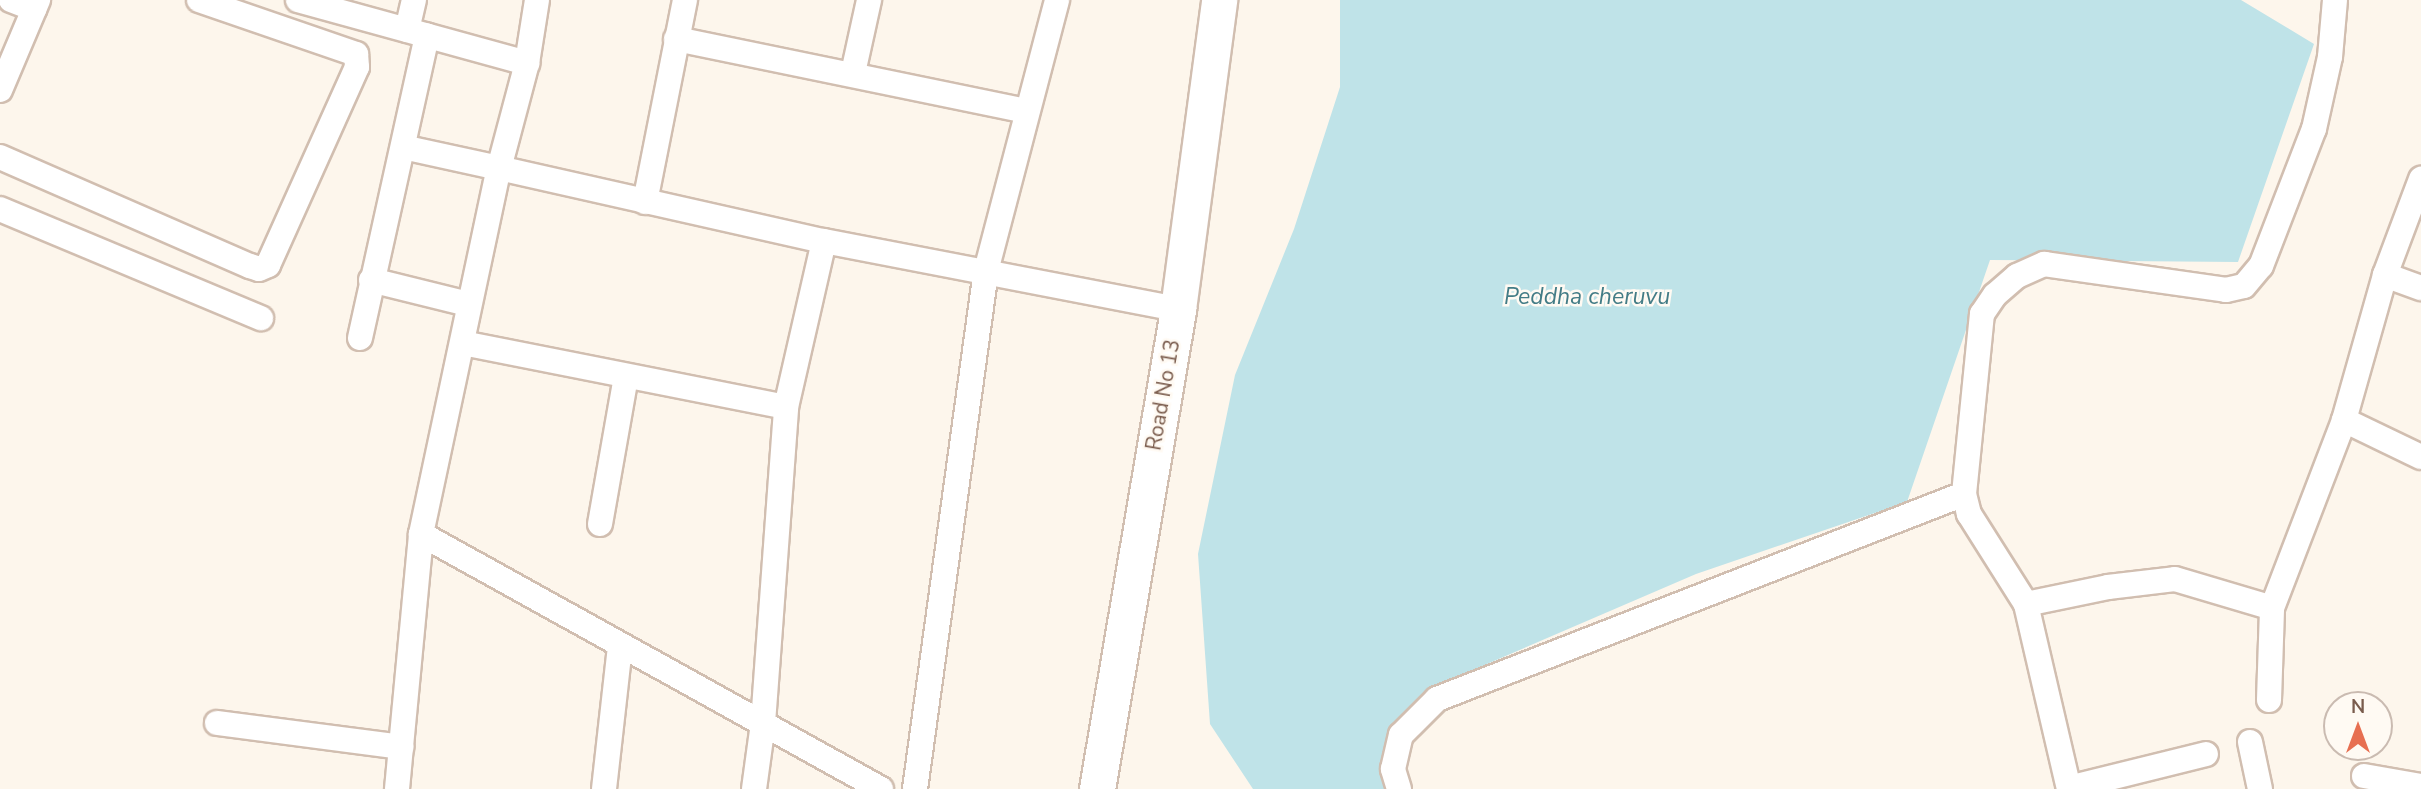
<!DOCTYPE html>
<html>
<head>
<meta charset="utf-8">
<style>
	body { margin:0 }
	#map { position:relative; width:2421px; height:789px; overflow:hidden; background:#fdf6ec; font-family:"Nunito Sans",sans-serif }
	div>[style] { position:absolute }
	.water>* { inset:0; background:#bfe3e8 }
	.roads { filter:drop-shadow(2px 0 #d1beb0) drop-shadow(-2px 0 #d1beb0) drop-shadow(0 2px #d1beb0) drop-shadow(0 -2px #d1beb0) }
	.street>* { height:24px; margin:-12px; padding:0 12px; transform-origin:12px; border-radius:12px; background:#fff }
	.secondary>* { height:35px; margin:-17.5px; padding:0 17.5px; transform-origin:17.5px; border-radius:17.5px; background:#fff }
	span { translate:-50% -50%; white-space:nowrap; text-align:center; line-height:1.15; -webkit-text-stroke:5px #fffaf3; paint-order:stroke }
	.street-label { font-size:21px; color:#7a5c4d }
	.water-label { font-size:23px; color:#437c86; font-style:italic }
	.north { position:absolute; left:2323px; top:691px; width:70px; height:70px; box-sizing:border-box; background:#fffaf3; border:2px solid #cabbb1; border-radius:50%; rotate:0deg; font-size:19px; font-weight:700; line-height:28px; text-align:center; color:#7a5c4d }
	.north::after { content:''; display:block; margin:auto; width:24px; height:32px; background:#e76f51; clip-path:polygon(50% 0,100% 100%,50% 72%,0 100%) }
</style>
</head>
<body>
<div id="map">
	<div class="water">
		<div style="clip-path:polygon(1340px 0,2241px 0,2314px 44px,2238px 262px,1990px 260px,1907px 502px,1696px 574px,1431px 688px,1397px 789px,1253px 789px,1210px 724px,1198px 554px,1235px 375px,1294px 229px,1340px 87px)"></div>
	</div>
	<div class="roads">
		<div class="street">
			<div style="left:11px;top:0;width:25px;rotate:21deg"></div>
			<div style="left:298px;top:0;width:238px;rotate:15.4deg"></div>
			<div style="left:527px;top:63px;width:109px;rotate:104.9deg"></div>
			<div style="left:499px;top:168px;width:98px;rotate:-167.7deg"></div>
			<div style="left:407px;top:30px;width:31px;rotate:-77deg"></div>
			<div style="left:676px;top:39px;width:358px;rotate:11.6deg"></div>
			<div style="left:527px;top:63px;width:64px;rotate:-81deg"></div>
			<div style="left:853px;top:73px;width:75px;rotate:-77.6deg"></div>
			<div style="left:0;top:90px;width:98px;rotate:-67.1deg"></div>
			<div style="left:0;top:157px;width:273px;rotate:23.6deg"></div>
			<div style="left:250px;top:266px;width:9px;rotate:18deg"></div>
			<div style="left:259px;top:269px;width:10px;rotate:-24deg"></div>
			<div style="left:268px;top:265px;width:217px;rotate:-65.8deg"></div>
			<div style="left:357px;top:67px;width:13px;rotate:-94deg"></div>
			<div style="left:356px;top:54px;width:166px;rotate:-161deg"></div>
			<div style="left:645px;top:202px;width:206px;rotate:-78.8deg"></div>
			<div style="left:0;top:209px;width:283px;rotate:22.7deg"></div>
			<div style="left:2385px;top:275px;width:38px;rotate:20deg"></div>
			<div style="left:371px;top:280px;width:100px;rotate:13.9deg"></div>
			<div style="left:360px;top:338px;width:310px;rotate:-77.5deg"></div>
			<div style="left:463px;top:343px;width:329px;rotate:11.2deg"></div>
			<div style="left:2344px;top:420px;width:85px;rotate:25.7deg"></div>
			<div style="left:600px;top:524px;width:150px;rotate:-80deg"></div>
			<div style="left:2026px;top:604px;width:84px;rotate:-11.7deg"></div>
			<div style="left:2108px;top:587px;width:67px;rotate:-6.8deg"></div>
			<div style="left:2175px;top:579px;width:101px;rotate:16.6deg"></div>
			<div style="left:2269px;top:700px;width:92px;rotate:-88.1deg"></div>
			<div style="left:2272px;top:608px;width:201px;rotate:-69deg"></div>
			<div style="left:2344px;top:420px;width:151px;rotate:-74.2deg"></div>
			<div style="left:2385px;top:275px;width:103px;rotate:-69.4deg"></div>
			<div style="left:217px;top:723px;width:186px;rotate:7.4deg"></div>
			<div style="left:2250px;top:742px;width:48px;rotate:78deg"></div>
			<div style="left:2364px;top:776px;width:58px;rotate:10deg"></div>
			<div style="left:2069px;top:788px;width:141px;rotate:-13.9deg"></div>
			<div style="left:397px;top:789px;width:256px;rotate:-84.6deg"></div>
			<div style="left:604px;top:789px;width:144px;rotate:-83.6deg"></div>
			<div style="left:754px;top:789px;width:67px;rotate:-82.2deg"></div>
			<div style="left:763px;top:723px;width:317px;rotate:-85.8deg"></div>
			<div style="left:786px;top:407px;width:170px;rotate:-77.1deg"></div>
			<div style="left:881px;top:789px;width:526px;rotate:-151deg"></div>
			<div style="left:421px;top:534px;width:374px;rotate:-78deg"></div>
			<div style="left:499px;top:168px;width:333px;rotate:12.7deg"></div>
			<div style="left:824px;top:241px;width:360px;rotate:10.9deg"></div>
			<div style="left:915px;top:789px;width:523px;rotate:-82.2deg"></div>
			<div style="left:986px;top:271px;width:280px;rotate:-75.3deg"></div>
			<div style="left:1399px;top:789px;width:21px;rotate:-107deg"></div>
			<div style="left:1393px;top:769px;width:35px;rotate:-77deg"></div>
			<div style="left:1401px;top:735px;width:51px;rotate:-45deg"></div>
			<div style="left:1437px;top:699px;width:565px;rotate:-21.26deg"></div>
			<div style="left:2069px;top:789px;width:190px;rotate:-103.1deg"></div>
			<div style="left:2026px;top:604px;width:107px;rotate:-122.3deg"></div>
			<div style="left:1969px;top:514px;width:21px;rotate:-104deg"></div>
			<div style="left:1964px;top:494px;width:181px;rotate:-84.3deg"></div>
			<div style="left:1982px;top:314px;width:23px;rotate:-56deg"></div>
			<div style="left:1995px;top:295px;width:29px;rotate:-41deg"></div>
			<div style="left:2017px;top:276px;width:30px;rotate:-24deg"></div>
			<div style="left:2044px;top:264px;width:184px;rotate:8.1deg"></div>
			<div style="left:2226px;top:290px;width:18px;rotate:-13deg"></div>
			<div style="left:2244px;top:286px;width:26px;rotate:-50deg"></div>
			<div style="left:2261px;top:266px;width:147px;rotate:-68.9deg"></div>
			<div style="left:2314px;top:129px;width:74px;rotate:-77.5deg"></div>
			<div style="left:2330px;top:57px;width:57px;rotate:-85deg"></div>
		</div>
		<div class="secondary">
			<div style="left:1097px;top:789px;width:487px;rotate:-80.4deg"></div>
			<div style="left:1178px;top:309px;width:312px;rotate:-82.4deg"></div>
		</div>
	</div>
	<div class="street-label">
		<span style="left:1163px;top:395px;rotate:-80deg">Road No 13</span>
	</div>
	<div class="water-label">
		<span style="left:1587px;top:297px">Peddha cheruvu</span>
	</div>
	<div class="north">N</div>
</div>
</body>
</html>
